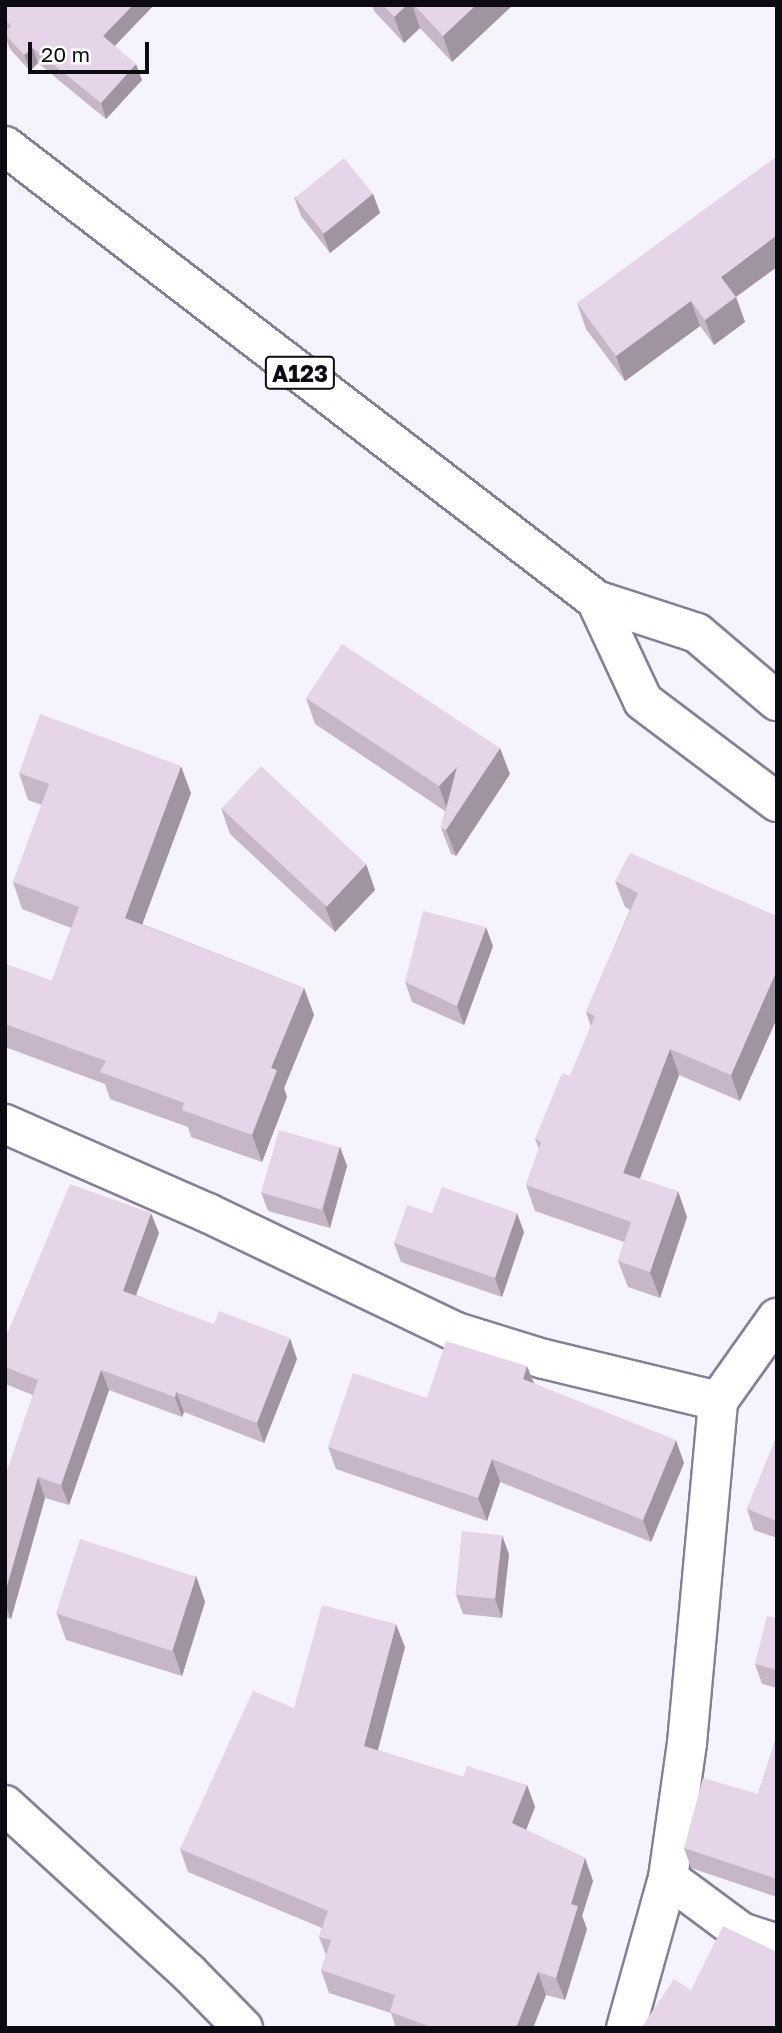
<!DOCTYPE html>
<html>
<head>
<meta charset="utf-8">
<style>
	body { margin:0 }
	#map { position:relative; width:782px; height:2033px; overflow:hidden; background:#f5f3fd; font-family:"Golos Text",sans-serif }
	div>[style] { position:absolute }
	.roads { filter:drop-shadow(2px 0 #858095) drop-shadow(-2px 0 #858095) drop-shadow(0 2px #858095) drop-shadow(0 -2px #858095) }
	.street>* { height:38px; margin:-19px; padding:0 19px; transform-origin:19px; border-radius:19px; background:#fff }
	.highway>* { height:38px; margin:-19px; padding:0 19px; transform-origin:19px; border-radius:19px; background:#fff }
	.wall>* { inset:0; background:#c6b6c8 }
	.shaded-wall>* { inset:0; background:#a194a2 }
	.building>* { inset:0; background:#e6d4e8; transform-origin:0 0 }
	span { translate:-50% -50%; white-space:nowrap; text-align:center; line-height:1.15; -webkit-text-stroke:6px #fff; paint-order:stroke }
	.shield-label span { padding:2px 5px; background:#fff; border:2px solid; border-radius:5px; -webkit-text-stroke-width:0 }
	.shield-label { font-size:23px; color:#0c0a12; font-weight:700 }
	.frame { position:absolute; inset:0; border:7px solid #0c0a12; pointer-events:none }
	.scale { position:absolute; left:28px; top:42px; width:121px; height:32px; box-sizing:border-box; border:4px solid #0c0a12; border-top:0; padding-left:9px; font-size:21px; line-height:24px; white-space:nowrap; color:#0c0a12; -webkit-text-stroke:5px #fff; paint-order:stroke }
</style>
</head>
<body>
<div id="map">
	<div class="roads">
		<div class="street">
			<div style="left:5px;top:1124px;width:222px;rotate:23.7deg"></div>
			<div style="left:208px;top:1213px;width:275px;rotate:25.6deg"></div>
			<div style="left:456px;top:1332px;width:92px;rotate:17.1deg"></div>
			<div style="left:544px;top:1359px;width:179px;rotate:13.6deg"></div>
			<div style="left:5px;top:1805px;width:249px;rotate:42.4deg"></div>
			<div style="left:189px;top:1973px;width:77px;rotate:45.5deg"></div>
			<div style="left:668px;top:1878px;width:91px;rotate:36.5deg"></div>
			<div style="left:741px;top:1932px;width:38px;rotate:18deg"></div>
			<div style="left:626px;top:2028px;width:156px;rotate:-74.4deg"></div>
			<div style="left:668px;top:1878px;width:136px;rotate:-82deg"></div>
			<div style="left:687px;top:1743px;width:343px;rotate:-84.8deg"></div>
			<div style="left:718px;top:1401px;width:102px;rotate:-54.6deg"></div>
		</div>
		<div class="highway">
			<div style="left:5px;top:146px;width:745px;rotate:37.53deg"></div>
			<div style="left:596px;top:600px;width:106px;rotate:18.1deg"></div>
			<div style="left:697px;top:633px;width:105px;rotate:40.4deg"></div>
			<div style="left:596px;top:600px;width:111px;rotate:65deg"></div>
			<div style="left:643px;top:701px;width:168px;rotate:37deg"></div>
		</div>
	</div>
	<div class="wall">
		<div style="clip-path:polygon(5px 5px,154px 5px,114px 46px,142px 80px,106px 119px,38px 63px,30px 71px,10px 49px,5px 36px)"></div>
		<div style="clip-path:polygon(372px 5px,513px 5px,452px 62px,420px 28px,404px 43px,374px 11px)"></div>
		<div style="clip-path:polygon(373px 194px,380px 213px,330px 253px,301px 216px,294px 197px)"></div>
		<div style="clip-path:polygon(736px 297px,745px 322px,714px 345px,700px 326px,625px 381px,586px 329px,577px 303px)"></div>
		<div style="clip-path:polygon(306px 698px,510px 774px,456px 856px,451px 854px,441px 828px,445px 811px,315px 724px)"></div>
		<div style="clip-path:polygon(19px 773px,191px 793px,142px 924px,304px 988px,314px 1015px,284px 1088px,287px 1097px,262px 1162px,191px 1137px,188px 1127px,110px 1099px,105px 1084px,5px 1047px,5px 964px,52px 981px,71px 928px,22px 909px,13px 882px,42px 805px,28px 800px)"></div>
		<div style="clip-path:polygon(221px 808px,366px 864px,375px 890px,335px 932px,230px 834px)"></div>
		<div style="clip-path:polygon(615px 881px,777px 916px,777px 1018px,740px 1101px,679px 1075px,640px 1179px,687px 1217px,660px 1298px,628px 1287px,618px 1261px,624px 1242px,535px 1211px,526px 1185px,539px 1149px,535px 1139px,570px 1076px,591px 1027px,586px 1012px,630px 910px,625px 907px)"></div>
		<div style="clip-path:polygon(493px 946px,464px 1025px,412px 1002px,405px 982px)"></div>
		<div style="clip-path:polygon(340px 1147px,347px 1166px,330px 1228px,268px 1211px,261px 1192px)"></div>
		<div style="clip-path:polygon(432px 1213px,524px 1232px,502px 1297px,401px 1262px,394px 1243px)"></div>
		<div style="clip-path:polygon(159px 1233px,136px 1295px,297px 1359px,264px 1443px,184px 1412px,182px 1417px,109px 1390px,69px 1505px,45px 1498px,11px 1619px,5px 1617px,5px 1478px,33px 1395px,5px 1384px,5px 1331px,8px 1332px)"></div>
		<div style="clip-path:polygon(527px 1366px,534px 1383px,684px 1463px,651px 1542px,500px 1482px,487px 1521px,336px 1469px,328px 1447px,427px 1398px)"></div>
		<div style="clip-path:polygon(777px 1436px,777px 1538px,754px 1530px,747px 1509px)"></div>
		<div style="clip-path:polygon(509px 1554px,502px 1618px,463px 1614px,456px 1595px)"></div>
		<div style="clip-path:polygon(196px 1576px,205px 1602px,182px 1676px,66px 1640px,57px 1614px)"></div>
		<div style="clip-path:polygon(777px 1618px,777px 1688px,762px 1684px,755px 1664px)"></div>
		<div style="clip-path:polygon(405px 1647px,377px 1750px,463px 1777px,527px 1785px,535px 1807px,526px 1830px,585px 1858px,593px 1881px,582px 1916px,587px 1929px,565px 2000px,546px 1995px,533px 2028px,396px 2028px,391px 2013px,329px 1993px,321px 1970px,326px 1955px,319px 1937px,322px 1928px,188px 1872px,180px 1849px,294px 1708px)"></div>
		<div style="clip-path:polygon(777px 1735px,777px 1897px,691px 1868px,684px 1848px,758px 1794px)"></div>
	</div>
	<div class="shaded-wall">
		<div style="clip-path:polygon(133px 5px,154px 5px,109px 52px,103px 36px)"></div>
		<div style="clip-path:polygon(407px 5px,412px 5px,420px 28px,404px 43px,394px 17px)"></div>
		<div style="clip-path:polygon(476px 5px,513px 5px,452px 62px,443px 36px)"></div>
		<div style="clip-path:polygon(33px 48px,38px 63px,30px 71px,24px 55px)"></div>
		<div style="clip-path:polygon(136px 64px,142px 80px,106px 119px,101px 103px)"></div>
		<div style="clip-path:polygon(373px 194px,380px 213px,330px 253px,323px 234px)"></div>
		<div style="clip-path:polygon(777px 235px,777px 267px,736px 297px,745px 322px,714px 345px,705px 320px,721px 277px)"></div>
		<div style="clip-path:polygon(691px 301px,700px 326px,625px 381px,616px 356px)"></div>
		<div style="clip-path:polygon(500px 748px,510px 774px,456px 856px,446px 830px)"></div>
		<div style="clip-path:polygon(181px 766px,191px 793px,135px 944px,125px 918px)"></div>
		<div style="clip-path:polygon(457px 767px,448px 812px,439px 786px)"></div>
		<div style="clip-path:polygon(366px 864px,375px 890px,335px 932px,325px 906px)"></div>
		<div style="clip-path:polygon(486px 927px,493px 946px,464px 1025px,457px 1006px)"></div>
		<div style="clip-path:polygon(777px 970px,777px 1018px,740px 1101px,731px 1075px)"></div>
		<div style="clip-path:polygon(304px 988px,314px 1015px,284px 1088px,287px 1097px,262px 1162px,252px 1135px,271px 1068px)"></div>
		<div style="clip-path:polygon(670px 1049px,679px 1075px,632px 1199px,623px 1173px)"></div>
		<div style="clip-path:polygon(340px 1147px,347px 1166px,330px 1228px,323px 1209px)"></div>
		<div style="clip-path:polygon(678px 1191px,687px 1217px,660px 1298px,650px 1272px)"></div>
		<div style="clip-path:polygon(151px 1213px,159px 1233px,130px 1311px,123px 1291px)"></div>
		<div style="clip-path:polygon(517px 1213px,524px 1232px,502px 1297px,495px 1278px)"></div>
		<div style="clip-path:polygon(290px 1338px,297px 1359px,264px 1443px,257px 1423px)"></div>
		<div style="clip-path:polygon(527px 1366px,536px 1389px,523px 1379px)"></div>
		<div style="clip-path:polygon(101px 1370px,109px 1390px,69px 1505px,61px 1485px)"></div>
		<div style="clip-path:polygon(176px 1392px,184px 1412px,182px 1417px,175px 1397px)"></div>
		<div style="clip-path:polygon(676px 1440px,684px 1463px,651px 1542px,643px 1520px)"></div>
		<div style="clip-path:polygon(492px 1459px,500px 1482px,487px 1521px,478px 1498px)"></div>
		<div style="clip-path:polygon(38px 1477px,45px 1498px,11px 1619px,5px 1603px,5px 1593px)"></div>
		<div style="clip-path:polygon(502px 1535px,509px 1554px,502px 1618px,495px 1599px)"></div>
		<div style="clip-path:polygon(196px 1576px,205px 1602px,182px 1676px,173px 1650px)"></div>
		<div style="clip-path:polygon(396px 1624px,405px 1647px,373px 1769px,364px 1746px)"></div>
		<div style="clip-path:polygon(527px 1785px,535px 1807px,520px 1845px,512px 1823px)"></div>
		<div style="clip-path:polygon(585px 1858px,593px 1881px,582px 1916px,587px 1929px,565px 2000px,556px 1978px,571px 1904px)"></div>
		<div style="clip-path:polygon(538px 1972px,546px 1995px,533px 2028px,516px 2028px)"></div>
	</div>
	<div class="building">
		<div style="clip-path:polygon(5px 5px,133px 5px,103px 36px,136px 64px,101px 103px,33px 48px,24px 55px,5px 34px,5px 32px,11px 26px,5px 20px)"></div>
		<div style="clip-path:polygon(383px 5px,407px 5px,394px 17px)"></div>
		<div style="clip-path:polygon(414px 5px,476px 5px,443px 36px)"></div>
		<div style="clip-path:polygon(777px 156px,777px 235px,721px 277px,736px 297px,705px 320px,691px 301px,616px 356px,577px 303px)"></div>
		<div style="left:344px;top:158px;width:46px;height:63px;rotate:51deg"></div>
		<div style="clip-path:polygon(342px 644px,500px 748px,446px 830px,441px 828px,457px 767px,439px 786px,306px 698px)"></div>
		<div style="clip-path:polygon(40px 714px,181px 766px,125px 918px,304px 988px,271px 1068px,277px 1070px,252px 1135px,182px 1110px,184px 1103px,100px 1072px,106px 1061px,5px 1024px,5px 964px,52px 981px,79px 907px,13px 882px,49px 784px,19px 773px)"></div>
		<div style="left:261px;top:766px;width:144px;height:58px;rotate:43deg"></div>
		<div style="clip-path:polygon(630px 853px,777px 916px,777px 970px,731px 1075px,670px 1049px,623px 1173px,678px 1191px,650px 1272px,618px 1261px,631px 1222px,526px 1185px,541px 1142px,535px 1139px,562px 1073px,570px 1076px,595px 1016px,586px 1012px,638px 893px,615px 881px)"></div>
		<div style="clip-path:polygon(423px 911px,486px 927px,457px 1006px,405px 982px)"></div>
		<div style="left:279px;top:1130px;width:63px;height:65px;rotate:16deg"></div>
		<div style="clip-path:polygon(70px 1184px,151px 1213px,123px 1291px,214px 1324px,219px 1311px,290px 1338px,257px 1423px,176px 1392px,175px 1397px,101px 1370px,61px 1485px,38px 1477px,5px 1593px,5px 1478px,38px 1380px,5px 1367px,5px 1331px,8px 1332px)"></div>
		<div style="clip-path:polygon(442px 1187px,517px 1213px,495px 1278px,394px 1243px,407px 1205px,432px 1213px)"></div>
		<div style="clip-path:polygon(446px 1341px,527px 1366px,523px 1379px,676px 1440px,643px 1520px,492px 1459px,478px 1498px,328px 1447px,353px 1373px,427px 1398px)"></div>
		<div style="clip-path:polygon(777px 1436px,777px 1521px,747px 1509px)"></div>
		<div style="left:462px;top:1531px;width:40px;height:64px;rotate:6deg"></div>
		<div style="left:80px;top:1539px;width:122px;height:78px;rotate:18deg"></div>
		<div style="clip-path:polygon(322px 1605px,396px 1624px,364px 1746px,463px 1777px,467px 1766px,527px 1785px,512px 1823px,585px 1858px,571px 1904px,578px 1906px,556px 1978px,538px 1972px,516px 2028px,434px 2028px,390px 2012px,395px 1995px,321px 1970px,331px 1940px,319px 1937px,328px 1911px,180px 1849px,253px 1691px,294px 1708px)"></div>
		<div style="clip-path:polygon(767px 1616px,777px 1618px,777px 1670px,755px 1664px)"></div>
		<div style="clip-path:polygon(777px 1735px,777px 1879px,684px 1848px,703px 1778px,758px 1794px)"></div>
		<div style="clip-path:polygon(723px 1926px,777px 1952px,777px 2028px,641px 2028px,674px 1979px,691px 1990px)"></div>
	</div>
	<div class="shield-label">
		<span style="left:300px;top:373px">A123</span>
	</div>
	<div class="frame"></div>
	<div class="scale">20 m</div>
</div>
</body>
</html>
